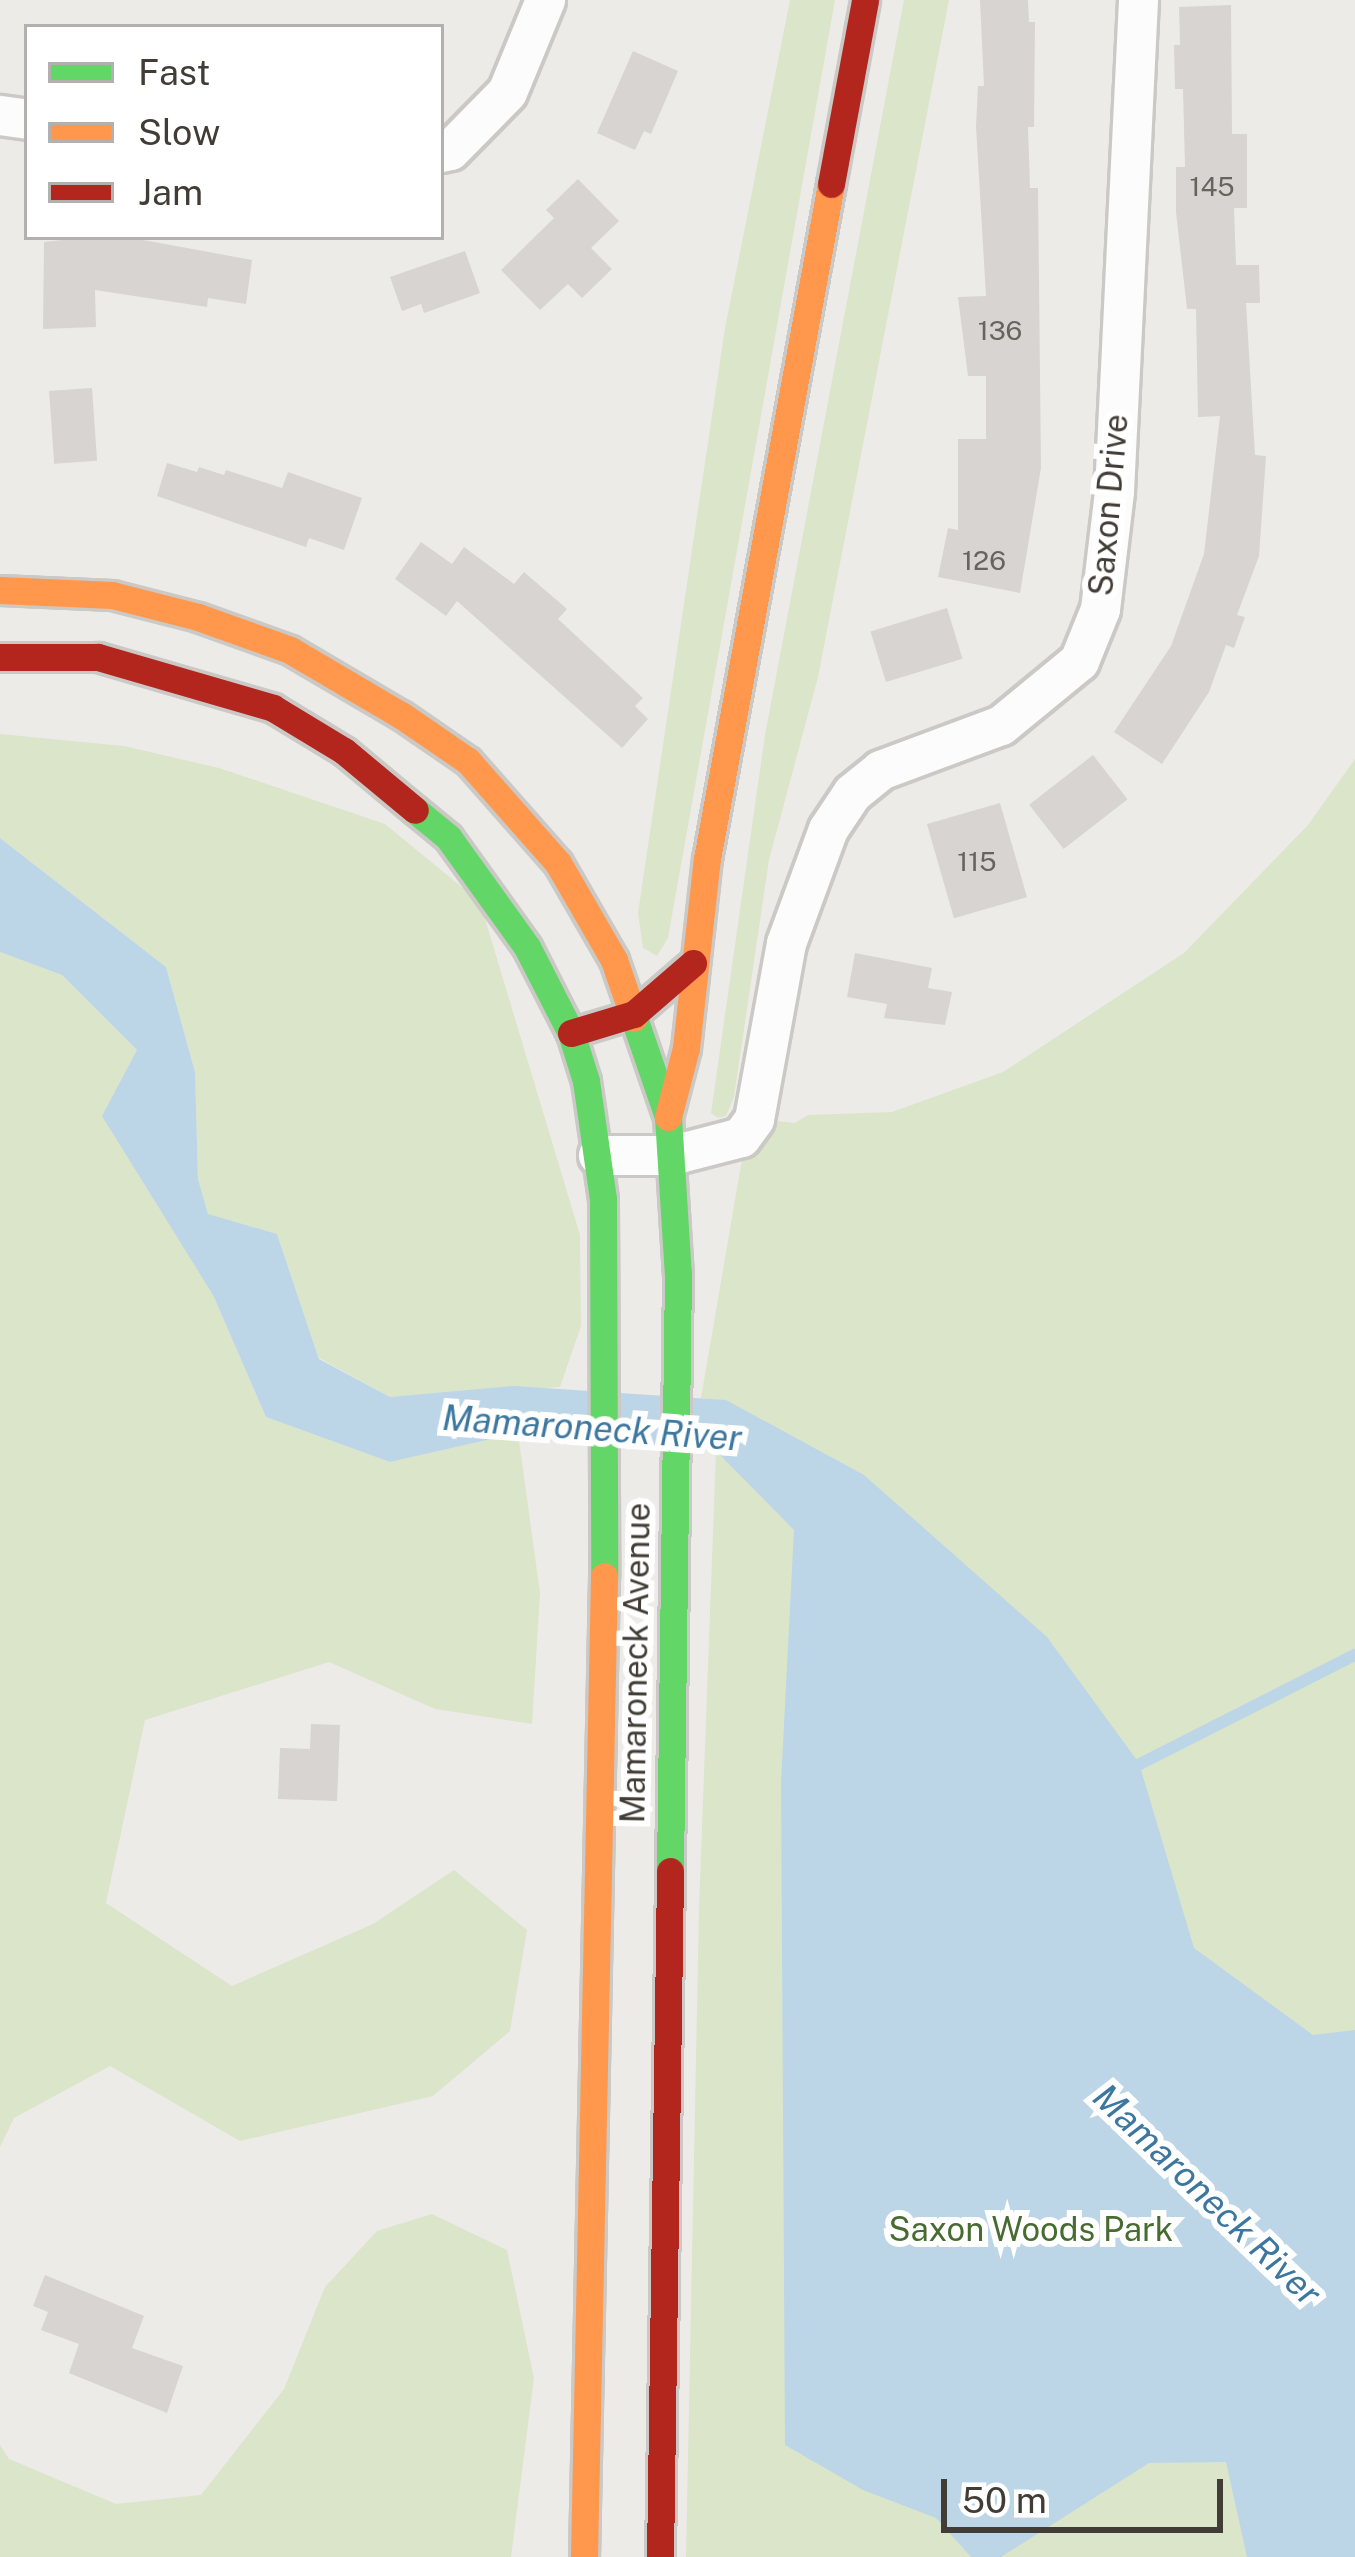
<!DOCTYPE html>
<html>
<head>
<meta charset="utf-8">
<style>
	body { margin:0 }
	#map { position:relative; width:1355px; height:2557px; overflow:hidden; background:#edebe8; font-family:"Public Sans",sans-serif }
	div>[style] { position:absolute }
	.green>* { inset:0; background:#dbe5ca }
	.water>* { inset:0; background:#bcd6e7 }
	.stream>* { height:12px; margin:-6px; padding:0 6px; transform-origin:6px; border-radius:6px; background:#bcd6e7 }
	.building>* { inset:0; background:#d7d4d1; transform-origin:0 0 }
	.roads { filter:drop-shadow(3px 0 #cbc9c6) drop-shadow(-3px 0 #cbc9c6) drop-shadow(0 3px #cbc9c6) drop-shadow(0 -3px #cbc9c6) }
	.street>* { height:39px; margin:-19.5px; padding:0 19.5px; transform-origin:19.5px; border-radius:19.5px; background:#fcfcfc }
	.fast>* { height:27px; margin:-13.5px; padding:0 13.5px; transform-origin:13.5px; border-radius:13.5px; background:#63d668 }
	.slow>* { height:27px; margin:-13.5px; padding:0 13.5px; transform-origin:13.5px; border-radius:13.5px; background:#ff974d }
	.jam>* { height:27px; margin:-13.5px; padding:0 13.5px; transform-origin:13.5px; border-radius:13.5px; background:#b3261e }
	span { translate:-50% -50%; white-space:nowrap; text-align:center; line-height:1.15; -webkit-text-stroke:12px #fff; paint-order:stroke }
	.number-label { font-size:27px; color:#67635d }
	.number-label span { -webkit-text-stroke-width:0 }
	.street-label { font-size:33px; color:#413c35 }
	.park-label { font-size:33px; color:#476b30 }
	.water-label { font-size:36px; color:#3c779f; font-style:italic }
	.legend { position:absolute; left:24px; top:24px; width:420px; height:216px; box-sizing:border-box; background:#fff; border:3px solid #b3b1ae; margin:0; padding:15px 21px; list-style:none; font-size:36px; color:#413c35 }
	.legend li { display:flex; align-items:center; gap:24px; height:60px }
	.legend b { width:60px; border:3px solid #b3b1ae }
	.scale { position:absolute; left:941px; top:2479px; width:282px; height:54px; box-sizing:border-box; border:6px solid #413c35; border-top:0; padding-left:15px; font-size:36px; line-height:42px; white-space:nowrap; color:#413c35; -webkit-text-stroke:9px #fff; paint-order:stroke }
</style>
</head>
<body>
<div id="map">
	<div class="green">
		<div style="clip-path:polygon(790px 0,835px 0,668px 938px,657px 956px,643px 948px,638px 913px,725px 328px)"></div>
		<div style="clip-path:polygon(904px 0,949px 0,818px 677px,769px 860px,734px 1097px,726px 1116px,718px 1118px,711px 1113px,765px 735px)"></div>
		<div style="clip-path:polygon(0 734px,124px 746px,219px 768px,385px 824px,480px 902px,580px 1235px,581px 1326px,560px 1387px,390px 1397px,319px 1358px,277px 1234px,208px 1215px,198px 1179px,195px 1072px,166px 967px,0 838px)"></div>
		<div style="clip-path:polygon(1355px 759px,1355px 2557px,686px 2557px,699px 1908px,716px 1451px,724px 1459px,726px 1401px,701px 1398px,742px 1159px,776px 1121px,795px 1123px,808px 1115px,892px 1112px,1003px 1072px,1184px 953px,1308px 825px)"></div>
		<div style="clip-path:polygon(0 952px,62px 975px,137px 1050px,213px 1295px,266px 1417px,390px 1462px,518px 1433px,540px 1593px,532px 1724px,435px 1709px,329px 1662px,145px 1720px,106px 1903px,232px 1986px,373px 1924px,454px 1870px,527px 1930px,510px 2031px,433px 2096px,240px 2141px,110px 2066px,14px 2118px,0 2147px)"></div>
		<div style="clip-path:polygon(432px 2214px,507px 2250px,534px 2378px,511px 2557px,0 2557px,0 2445px,9px 2459px,116px 2504px,201px 2495px,284px 2389px,325px 2287px,377px 2231px)"></div>
	</div>
	<div class="water">
		<div style="clip-path:polygon(0 838px,166px 967px,195px 1072px,198px 1179px,208px 1214px,277px 1234px,319px 1359px,390px 1397px,514px 1386px,726px 1400px,864px 1475px,1047px 1637px,1139px 1763px,1194px 1948px,1313px 2035px,1355px 2030px,1355px 2557px,1247px 2557px,1226px 2462px,1149px 2463px,1001px 2557px,971px 2557px,936px 2518px,863px 2490px,785px 2445px,781px 1783px,794px 1530px,716px 1451px,518px 1433px,390px 1462px,266px 1417px,213px 1295px,102px 1116px,137px 1050px,62px 975px,0 952px)"></div>
	</div>
	<div class="stream">
		<div style="left:1126px;top:1771px;width:257px;rotate:-26.9deg"></div>
	</div>
	<div class="building">
		<div style="clip-path:polygon(980px 0,1028px 0,1029px 22px,1035px 22px,1034px 127px,1028px 127px,1030px 188px,1038px 188px,1041px 468px,1020px 593px,938px 577px,948px 528px,958px 530px,958px 439px,986px 439px,986px 376px,968px 376px,958px 297px,986px 296px,976px 126px,978px 86px,984px 86px)"></div>
		<div style="clip-path:polygon(1231px 5px,1232px 134px,1247px 134px,1247px 208px,1234px 208px,1236px 265px,1259px 265px,1260px 303px,1246px 303px,1255px 455px,1266px 456px,1259px 556px,1237px 615px,1245px 617px,1234px 648px,1226px 645px,1209px 692px,1162px 764px,1114px 732px,1171px 646px,1204px 554px,1220px 416px,1198px 417px,1196px 309px,1187px 309px,1176px 212px,1176px 167px,1185px 167px,1183px 89px,1175px 89px,1174px 45px,1180px 45px,1179px 7px)"></div>
		<div style="clip-path:polygon(633px 51px,678px 71px,651px 134px,644px 131px,635px 150px,597px 133px)"></div>
		<div style="clip-path:polygon(578px 179px,619px 221px,591px 248px,612px 269px,582px 298px,568px 284px,540px 310px,501px 270px,554px 218px,546px 210px)"></div>
		<div style="clip-path:polygon(88px 237px,127px 237px,252px 260px,246px 304px,208px 298px,207px 307px,95px 290px,96px 327px,43px 329px,44px 242px)"></div>
		<div style="clip-path:polygon(465px 251px,480px 293px,424px 313px,421px 304px,402px 311px,390px 277px)"></div>
		<div style="left:92px;top:388px;width:73px;height:43px;rotate:86deg"></div>
		<div style="clip-path:polygon(167px 463px,197px 472px,199px 467px,224px 475px,226px 470px,282px 488px,288px 472px,362px 498px,344px 550px,309px 538px,306px 547px,157px 496px)"></div>
		<div style="clip-path:polygon(421px 542px,452px 564px,464px 547px,514px 584px,524px 572px,567px 609px,558px 619px,643px 698px,635px 706px,648px 719px,622px 748px,457px 601px,446px 616px,395px 579px)"></div>
		<div style="left:947px;top:608px;width:53px;height:80px;rotate:73deg"></div>
		<div style="left:1093px;top:755px;width:56px;height:81px;rotate:52deg"></div>
		<div style="left:1000px;top:803px;width:98px;height:76px;rotate:74deg"></div>
		<div style="clip-path:polygon(855px 953px,932px 968px,928px 988px,952px 992px,945px 1025px,884px 1018px,887px 1004px,847px 997px)"></div>
		<div style="clip-path:polygon(311px 1724px,340px 1725px,337px 1801px,278px 1799px,280px 1748px,310px 1749px)"></div>
		<div style="clip-path:polygon(45px 2275px,144px 2316px,132px 2348px,183px 2366px,167px 2413px,69px 2373px,79px 2344px,41px 2330px,48px 2312px,33px 2306px)"></div>
	</div>
	<div class="roads">
		<div class="street">
			<div style="left:0;top:115px;width:27px;rotate:8deg"></div>
			<div style="left:441px;top:152px;width:9px;rotate:-13deg"></div>
			<div style="left:450px;top:150px;width:81px;rotate:-45.5deg"></div>
			<div style="left:507px;top:92px;width:100px;rotate:-67.6deg"></div>
			<div style="left:598px;top:1155px;width:74px"></div>
			<div style="left:672px;top:1155px;width:71px;rotate:-14.6deg"></div>
			<div style="left:741px;top:1137px;width:22px;rotate:-54deg"></div>
			<div style="left:754px;top:1119px;width:179px;rotate:-79.7deg"></div>
			<div style="left:786px;top:943px;width:121px;rotate:-69.8deg"></div>
			<div style="left:828px;top:829px;width:43px;rotate:-56.3deg"></div>
			<div style="left:852px;top:793px;width:36px;rotate:-39deg"></div>
			<div style="left:880px;top:770px;width:129px;rotate:-20.4deg"></div>
			<div style="left:1001px;top:725px;width:101px;rotate:-39.4deg"></div>
			<div style="left:1079px;top:661px;width:56px;rotate:-68deg"></div>
			<div style="left:1100px;top:609px;width:119px;rotate:-83.2deg"></div>
			<div style="left:1114px;top:491px;width:492px;rotate:-87.2deg"></div>
		</div>
		<div class="fast">
			<div style="left:415px;top:810px;width:43px;rotate:39.3deg"></div>
			<div style="left:448px;top:837px;width:135px;rotate:54.3deg"></div>
			<div style="left:527px;top:947px;width:97px;rotate:62.9deg"></div>
			<div style="left:571px;top:1033px;width:50px;rotate:72.6deg"></div>
			<div style="left:586px;top:1081px;width:119px;rotate:81.8deg"></div>
			<div style="left:603px;top:1199px;width:377px;rotate:89.8deg"></div>
			<div style="left:634px;top:1018px;width:105px;rotate:71deg"></div>
			<div style="left:668px;top:1117px;width:157px;rotate:86.4deg"></div>
			<div style="left:678px;top:1274px;width:597px;rotate:90.77deg"></div>
		</div>
		<div class="slow">
			<div style="left:0;top:590px;width:112px;rotate:2.6deg"></div>
			<div style="left:112px;top:595px;width:89px;rotate:14.3deg"></div>
			<div style="left:198px;top:617px;width:98px;rotate:19.7deg"></div>
			<div style="left:290px;top:650px;width:129px;rotate:30.4deg"></div>
			<div style="left:401px;top:715px;width:81px;rotate:34.5deg"></div>
			<div style="left:468px;top:761px;width:136px;rotate:48.6deg"></div>
			<div style="left:558px;top:863px;width:112px;rotate:60deg"></div>
			<div style="left:614px;top:960px;width:61px;rotate:71deg"></div>
			<div style="left:668px;top:1117px;width:71px;rotate:-75.4deg"></div>
			<div style="left:686px;top:1048px;width:190px;rotate:-83.7deg"></div>
			<div style="left:707px;top:859px;width:686px;rotate:-79.59deg"></div>
			<div style="left:584px;top:2557px;width:981px;rotate:-88.83deg"></div>
		</div>
		<div class="jam">
			<div style="left:831px;top:184px;width:187px;rotate:-79.5deg"></div>
			<div style="left:0;top:657px;width:98px"></div>
			<div style="left:98px;top:657px;width:182px;rotate:16.2deg"></div>
			<div style="left:273px;top:708px;width:83px;rotate:31.2deg"></div>
			<div style="left:344px;top:751px;width:92px;rotate:39.7deg"></div>
			<div style="left:571px;top:1033px;width:66px;rotate:-16.8deg"></div>
			<div style="left:634px;top:1014px;width:78px;rotate:-40.8deg"></div>
			<div style="left:660px;top:2557px;width:686px;rotate:-89.16deg"></div>
		</div>
	</div>
	<div class="number-label">
		<span style="left:1212px;top:187px">145</span>
		<span style="left:1000px;top:331px">136</span>
		<span style="left:984px;top:561px">126</span>
		<span style="left:977px;top:862px">115</span>
	</div>
	<div class="street-label">
		<span style="left:1109px;top:505px;rotate:-85deg">Saxon Drive</span>
		<span style="left:636px;top:1663px;rotate:-89deg">Mamaroneck Avenue</span>
	</div>
	<div class="park-label">
		<span style="left:1031px;top:2230px">Saxon Woods Park</span>
	</div>
	<div class="water-label">
		<span style="left:592px;top:1428px;rotate:4deg">Mamaroneck River</span>
		<span style="left:1207px;top:2195px;rotate:44deg">Mamaroneck River</span>
	</div>
	<ul class="legend">
	<li><b style="height:15px;background:#63d668"></b>Fast</li>
	<li><b style="height:15px;background:#ff974d"></b>Slow</li>
	<li><b style="height:15px;background:#b3261e"></b>Jam</li>
	</ul>
	<div class="scale">50 m</div>
</div>
</body>
</html>
